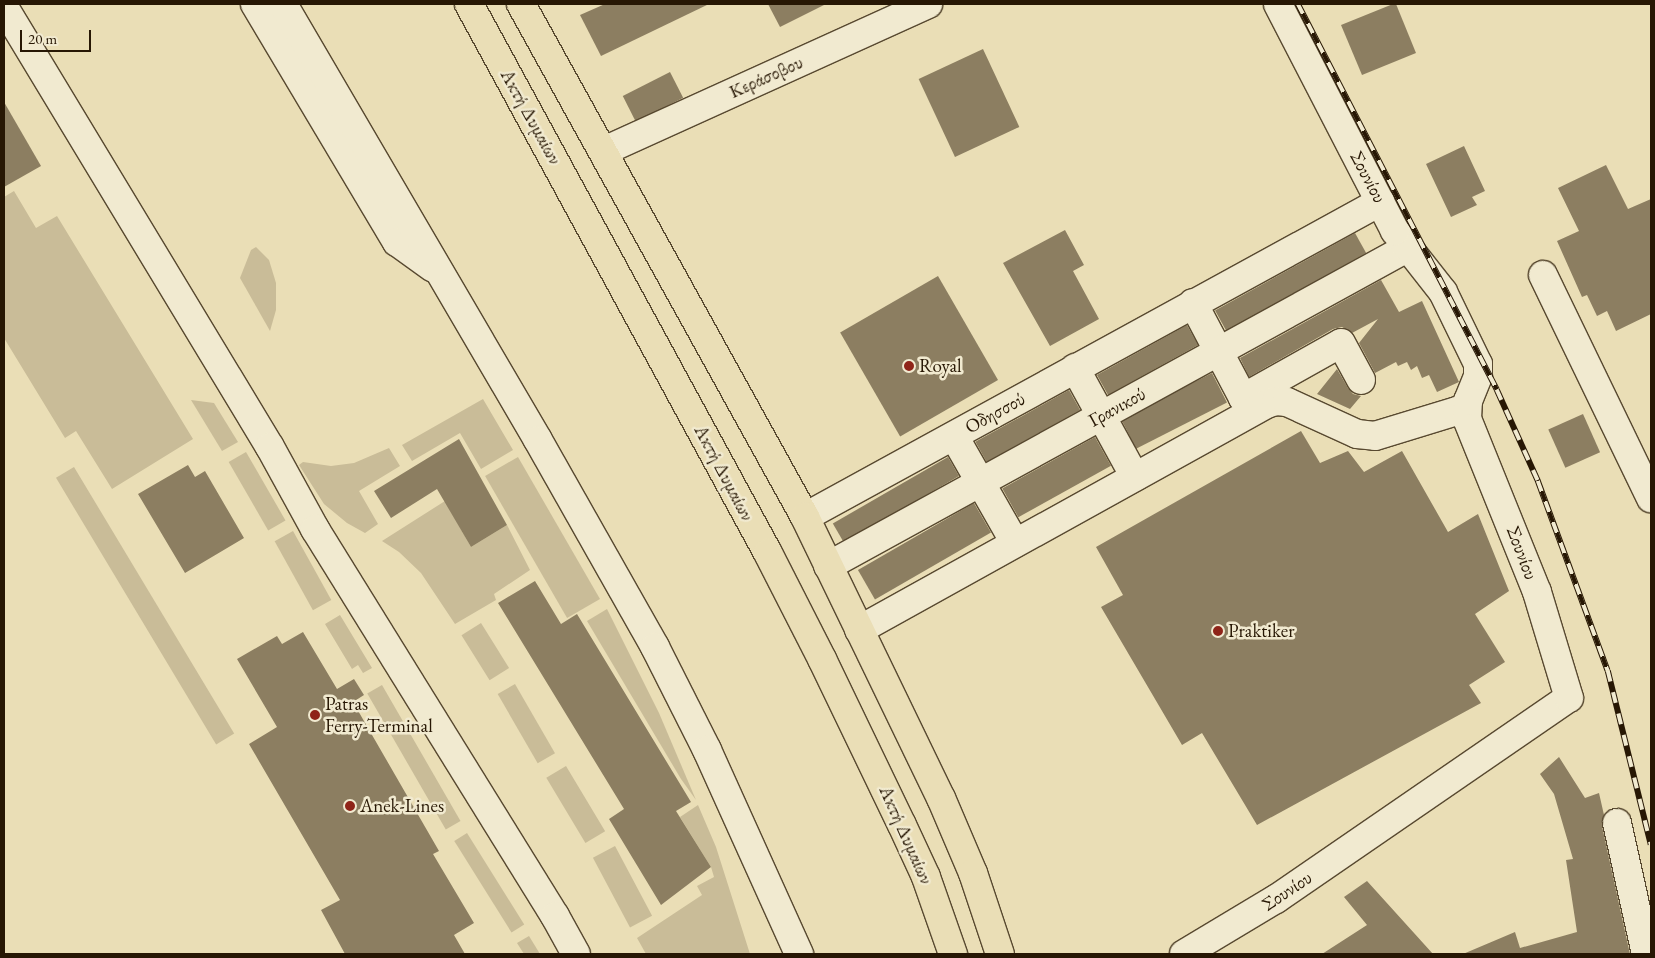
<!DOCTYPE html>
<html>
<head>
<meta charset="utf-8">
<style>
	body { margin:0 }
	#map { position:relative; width:1655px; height:958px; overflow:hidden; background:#eadeb6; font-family:"EB Garamond",serif }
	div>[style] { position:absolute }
	.green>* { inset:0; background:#c9bc98; transform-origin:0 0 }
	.building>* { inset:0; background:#8c7e61; transform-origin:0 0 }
	.roads { filter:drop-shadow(1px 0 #584930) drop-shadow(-1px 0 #584930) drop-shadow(0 1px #584930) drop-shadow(0 -1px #584930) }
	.street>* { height:28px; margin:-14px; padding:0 14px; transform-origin:14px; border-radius:14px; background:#f1ead0 }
	.secondary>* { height:28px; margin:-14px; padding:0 14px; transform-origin:14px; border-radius:14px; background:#f1ead0 }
	.primary>* { height:28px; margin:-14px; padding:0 14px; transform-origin:14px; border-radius:14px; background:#eadeb6 }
	.rail>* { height:5.5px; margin-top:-2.75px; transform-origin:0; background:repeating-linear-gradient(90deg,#f1ead0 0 11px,#271704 0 22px); box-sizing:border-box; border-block:1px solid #271704 }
	.dots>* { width:14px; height:14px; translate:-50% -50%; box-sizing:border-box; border:2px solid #f1ead0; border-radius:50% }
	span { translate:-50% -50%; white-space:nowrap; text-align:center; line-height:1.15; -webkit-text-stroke:5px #f1ead0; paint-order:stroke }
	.street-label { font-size:19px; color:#271704 }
	.poi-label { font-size:19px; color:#271704 }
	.left { translate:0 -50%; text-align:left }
	.frame { position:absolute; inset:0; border:5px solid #271704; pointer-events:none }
	.scale { position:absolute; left:20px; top:30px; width:71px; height:22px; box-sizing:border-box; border:2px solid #271704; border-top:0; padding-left:6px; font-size:15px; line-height:18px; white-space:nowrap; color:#271704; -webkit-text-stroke:4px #f1ead0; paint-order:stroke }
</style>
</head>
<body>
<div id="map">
	<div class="green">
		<div style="clip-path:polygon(14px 191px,36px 228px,57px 216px,193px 439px,112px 489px,76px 431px,65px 438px,4px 338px,4px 197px)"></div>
		<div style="clip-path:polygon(256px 247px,269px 260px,276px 283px,276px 310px,270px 331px,240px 278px,251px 250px)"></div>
		<div style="clip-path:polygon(483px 399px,513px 450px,481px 469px,460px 433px,412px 461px,402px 445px)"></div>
		<div style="clip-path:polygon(191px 400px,214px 403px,238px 442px,222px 451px)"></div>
		<div style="clip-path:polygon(389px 448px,400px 466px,359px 491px,378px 524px,365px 533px,347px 523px,324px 504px,299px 465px,303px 462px,331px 466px,354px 463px)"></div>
		<div style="left:246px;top:452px;width:79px;height:20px;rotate:60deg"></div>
		<div style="left:518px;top:457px;width:164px;height:38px;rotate:60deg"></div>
		<div style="left:74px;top:467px;width:311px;height:21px;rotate:59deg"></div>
		<div style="clip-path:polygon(445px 501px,471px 547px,507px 525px,530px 570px,494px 594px,496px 600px,455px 624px,421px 573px,399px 552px,382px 541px)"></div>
		<div style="left:293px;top:531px;width:79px;height:21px;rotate:61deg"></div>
		<div style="clip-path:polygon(607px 609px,659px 713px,696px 800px,681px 779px,587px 621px)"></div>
		<div style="clip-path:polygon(340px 615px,372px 668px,363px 673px,358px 665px,352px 669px,325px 624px)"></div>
		<div style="left:481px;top:623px;width:53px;height:23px;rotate:58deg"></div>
		<div style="left:515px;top:684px;width:80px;height:20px;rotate:60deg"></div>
		<div style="left:382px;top:685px;width:157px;height:17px;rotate:60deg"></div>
		<div style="left:566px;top:766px;width:76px;height:23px;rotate:59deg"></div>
		<div style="clip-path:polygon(698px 805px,716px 847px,750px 954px,646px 954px,637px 938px,702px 895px,697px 886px,714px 877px,711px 867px,680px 817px)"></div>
		<div style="left:467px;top:833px;width:108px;height:15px;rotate:58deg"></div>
		<div style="left:615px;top:846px;width:79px;height:25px;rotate:62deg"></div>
		<div style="clip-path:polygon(529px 936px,540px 954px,524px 954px,517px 943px)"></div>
	</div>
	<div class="building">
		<div style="clip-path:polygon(605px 4px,709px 4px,601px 56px,580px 15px)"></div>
		<div style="clip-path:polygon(768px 4px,826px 4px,780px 27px)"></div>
		<div style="clip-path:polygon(1393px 4px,1396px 4px,1416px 53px,1362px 75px,1341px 25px)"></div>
		<div style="left:983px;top:49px;width:86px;height:71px;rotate:65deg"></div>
		<div style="left:670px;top:72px;width:29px;height:53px;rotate:63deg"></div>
		<div style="clip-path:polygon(4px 102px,41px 166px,4px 187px)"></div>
		<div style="clip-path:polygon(1464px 146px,1485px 191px,1472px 197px,1477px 205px,1451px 217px,1426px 164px)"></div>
		<div style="clip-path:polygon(1606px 165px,1628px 209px,1651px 199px,1651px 314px,1616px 331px,1607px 311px,1597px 316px,1587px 295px,1582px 297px,1557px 241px,1579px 231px,1558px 188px)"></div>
		<div style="clip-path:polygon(1065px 230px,1084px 265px,1073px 271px,1099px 319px,1050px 346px,1003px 263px)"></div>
		<div style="left:1355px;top:233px;width:23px;height:160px;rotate:61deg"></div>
		<div style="left:938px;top:276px;width:120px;height:113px;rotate:60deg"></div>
		<div style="clip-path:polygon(1381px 280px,1399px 312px,1422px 301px,1459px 382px,1437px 392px,1429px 375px,1422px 378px,1417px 366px,1411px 370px,1407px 362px,1398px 366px,1396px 362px,1375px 373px,1359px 343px,1378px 319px,1352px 333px,1342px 327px,1333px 329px,1249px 377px,1240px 358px)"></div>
		<div style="left:1187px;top:325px;width:23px;height:103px;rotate:61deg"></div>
		<div style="clip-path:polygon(1337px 369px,1348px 388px,1353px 394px,1361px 396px,1350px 409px,1317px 394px)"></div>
		<div style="left:1212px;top:373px;width:33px;height:102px;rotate:63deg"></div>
		<div style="left:1069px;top:390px;width:23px;height:107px;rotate:61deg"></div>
		<div style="left:1583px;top:414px;width:42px;height:38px;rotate:66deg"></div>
		<div style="clip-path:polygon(1301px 431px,1320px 463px,1348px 451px,1364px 472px,1402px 451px,1448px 532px,1478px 514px,1509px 591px,1475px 614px,1505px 662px,1469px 685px,1481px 703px,1257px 825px,1202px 733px,1182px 745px,1101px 607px,1123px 595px,1096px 547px)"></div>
		<div style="left:1095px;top:437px;width:33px;height:106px;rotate:61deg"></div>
		<div style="clip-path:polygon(459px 439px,507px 525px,471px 547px,437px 489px,391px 518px,374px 491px)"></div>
		<div style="left:948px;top:457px;width:22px;height:133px;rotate:60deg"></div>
		<div style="clip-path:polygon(188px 465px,195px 477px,205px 471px,244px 538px,185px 573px,138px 494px)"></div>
		<div style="left:974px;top:503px;width:34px;height:134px;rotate:60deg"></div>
		<div style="clip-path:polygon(535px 581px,561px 624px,577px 614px,691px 802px,676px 811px,711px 867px,661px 905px,609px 819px,624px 809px,498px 603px)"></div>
		<div style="clip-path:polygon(303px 632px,337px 689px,354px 679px,364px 695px,353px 702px,439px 851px,433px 854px,474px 923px,454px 935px,465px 954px,345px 954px,321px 910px,340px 900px,249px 744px,277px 727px,237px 659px,277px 636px,282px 644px)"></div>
		<div style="clip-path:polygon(1559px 757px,1585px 798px,1599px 793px,1604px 815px,1602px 826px,1630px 954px,1463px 954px,1515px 932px,1520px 948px,1577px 932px,1566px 860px,1573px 859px,1554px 794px,1540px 774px)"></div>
		<div style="clip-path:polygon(1367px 881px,1433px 954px,1322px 954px,1367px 925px,1344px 897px)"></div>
	</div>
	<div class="roads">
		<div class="street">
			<div style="left:604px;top:151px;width:356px;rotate:-24.4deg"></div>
			<div style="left:1543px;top:275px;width:248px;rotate:64.2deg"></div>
			<div style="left:1193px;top:303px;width:107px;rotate:62.2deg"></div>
			<div style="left:1243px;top:398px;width:19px;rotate:25deg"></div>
			<div style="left:1075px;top:368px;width:124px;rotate:61.2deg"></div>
			<div style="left:1243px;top:398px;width:112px;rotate:-29.3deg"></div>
			<div style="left:1341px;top:343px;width:42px;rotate:61.6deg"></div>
			<div style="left:954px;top:436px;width:123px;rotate:60.3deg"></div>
			<div style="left:805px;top:517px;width:656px;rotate:-28.72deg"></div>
			<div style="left:828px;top:566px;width:661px;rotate:-28.78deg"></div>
			<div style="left:859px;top:630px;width:466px;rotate:-29deg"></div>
			<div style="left:1266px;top:404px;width:10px;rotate:-17deg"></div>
			<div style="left:1276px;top:401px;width:11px;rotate:5deg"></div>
			<div style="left:1287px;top:402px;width:77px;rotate:24.6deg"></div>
			<div style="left:1357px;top:434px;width:18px;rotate:6deg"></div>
			<div style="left:1375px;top:436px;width:86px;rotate:-17deg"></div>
			<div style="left:1457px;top:411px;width:9px;rotate:6deg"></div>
			<div style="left:1617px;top:823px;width:134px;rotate:77.5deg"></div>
			<div style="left:1184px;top:954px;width:107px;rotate:-30.9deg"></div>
			<div style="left:1276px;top:899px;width:355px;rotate:-34.5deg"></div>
			<div style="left:1569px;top:698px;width:111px;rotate:-106.8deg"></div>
			<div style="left:1537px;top:592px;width:187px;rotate:-112deg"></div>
			<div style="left:1467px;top:419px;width:18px;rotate:-87deg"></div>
			<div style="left:1468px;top:401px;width:27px;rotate:-68deg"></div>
			<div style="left:1478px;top:376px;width:12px;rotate:-90deg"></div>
			<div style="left:1478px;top:364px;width:80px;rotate:-115.9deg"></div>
			<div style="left:1443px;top:292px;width:78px;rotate:-128.2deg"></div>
			<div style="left:1395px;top:231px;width:255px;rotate:-117.3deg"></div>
		</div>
		<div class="secondary">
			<div style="left:255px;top:4px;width:277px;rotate:59.2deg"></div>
			<div style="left:397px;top:242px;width:44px;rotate:35.8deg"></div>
			<div style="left:283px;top:4px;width:505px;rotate:59.68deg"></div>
			<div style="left:538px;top:440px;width:238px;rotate:60.5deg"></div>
			<div style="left:655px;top:647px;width:115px;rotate:63.2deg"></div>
			<div style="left:707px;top:750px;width:224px;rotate:65.7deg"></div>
			<div style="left:4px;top:7px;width:514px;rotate:58.85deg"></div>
			<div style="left:270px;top:447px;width:94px;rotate:61.2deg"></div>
			<div style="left:315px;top:529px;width:455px;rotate:58.2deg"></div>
			<div style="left:555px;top:916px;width:43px;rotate:61.1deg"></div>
		</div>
		<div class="primary">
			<div style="left:469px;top:4px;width:625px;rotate:61.43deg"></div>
			<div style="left:768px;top:553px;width:119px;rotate:63deg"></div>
			<div style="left:822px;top:659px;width:184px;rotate:64.3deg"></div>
			<div style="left:902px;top:825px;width:57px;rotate:65.2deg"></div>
			<div style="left:926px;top:877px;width:82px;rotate:70.7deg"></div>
			<div style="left:521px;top:4px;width:586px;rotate:61.03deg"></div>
			<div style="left:805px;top:517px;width:312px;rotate:64.2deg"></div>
			<div style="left:941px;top:798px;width:82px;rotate:66.9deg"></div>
			<div style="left:973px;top:873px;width:85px;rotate:71.6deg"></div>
		</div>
	</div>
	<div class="rail">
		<div style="left:1298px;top:4px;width:434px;rotate:62.7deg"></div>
		<div style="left:1497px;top:390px;width:100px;rotate:65.7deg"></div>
		<div style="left:1538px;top:481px;width:202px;rotate:69.8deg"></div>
		<div style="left:1608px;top:671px;width:179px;rotate:76.1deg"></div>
	</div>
	<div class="dots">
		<div style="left:909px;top:366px;background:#8f2418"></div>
		<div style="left:1218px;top:631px;background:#8f2418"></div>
		<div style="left:315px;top:715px;background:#8f2418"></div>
		<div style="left:350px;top:806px;background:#8f2418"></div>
	</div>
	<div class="street-label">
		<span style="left:766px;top:77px;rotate:-24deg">Κεράσοβου</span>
		<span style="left:531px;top:117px;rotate:61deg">Ακτή Δυμαίων</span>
		<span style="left:1368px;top:177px;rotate:62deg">Σουνίου</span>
		<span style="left:1117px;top:407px;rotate:-29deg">Γρανικού</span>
		<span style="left:995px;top:413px;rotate:-29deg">Οδησσού</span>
		<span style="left:724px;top:473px;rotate:62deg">Ακτή Δυμαίων</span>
		<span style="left:1522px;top:553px;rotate:69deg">Σουνίου</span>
		<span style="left:906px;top:835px;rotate:66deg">Ακτή Δυμαίων</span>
		<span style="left:1287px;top:891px;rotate:-34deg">Σουνίου</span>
	</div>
	<div class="poi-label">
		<span class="left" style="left:919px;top:366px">Royal</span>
		<span class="left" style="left:1228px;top:631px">Praktiker</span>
		<span class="left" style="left:325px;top:715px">Patras<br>Ferry-Terminal</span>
		<span class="left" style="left:360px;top:806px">Anek-Lines</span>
	</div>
	<div class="frame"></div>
	<div class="scale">20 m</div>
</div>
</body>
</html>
